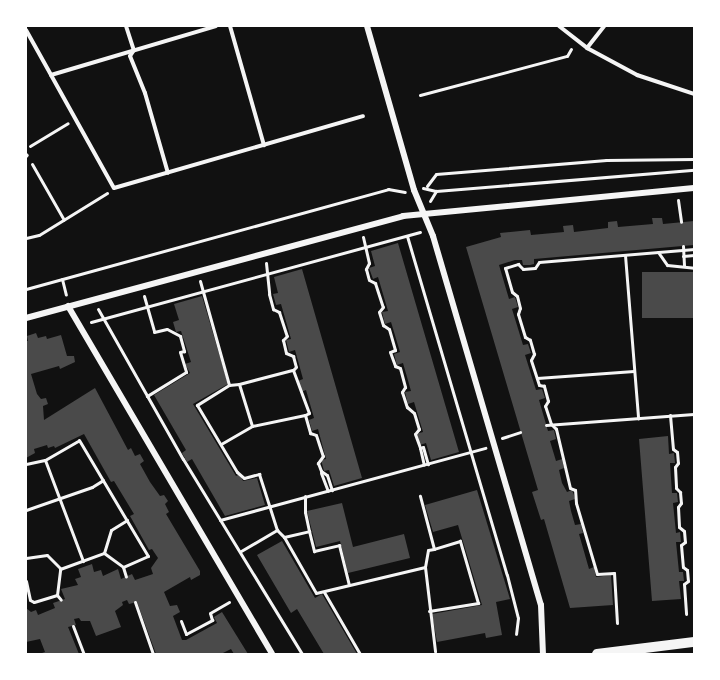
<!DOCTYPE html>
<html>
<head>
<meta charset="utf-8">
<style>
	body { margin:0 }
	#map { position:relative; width:720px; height:680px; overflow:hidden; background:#111; font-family:"Public Sans",sans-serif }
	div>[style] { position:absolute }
	.building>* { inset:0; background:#4a4a4a; transform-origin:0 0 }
	.path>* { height:3px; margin:-1.5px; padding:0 1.5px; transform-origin:1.5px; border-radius:1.5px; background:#f5f5f5 }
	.service>* { height:4px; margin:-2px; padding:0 2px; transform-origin:2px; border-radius:2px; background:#f5f5f5 }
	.minor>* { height:6px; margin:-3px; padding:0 3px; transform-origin:3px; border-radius:3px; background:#f5f5f5 }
	.primary>* { height:10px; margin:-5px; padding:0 5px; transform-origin:5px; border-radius:5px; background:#f5f5f5 }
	span { translate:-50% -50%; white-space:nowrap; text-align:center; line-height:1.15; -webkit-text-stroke:5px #fff; paint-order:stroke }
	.frame { position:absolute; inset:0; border:27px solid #fff; pointer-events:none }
</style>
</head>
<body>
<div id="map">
	<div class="building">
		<div style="clip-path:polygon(652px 218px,662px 218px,663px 224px,694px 221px,694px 245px,534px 259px,534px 264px,530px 265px,523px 265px,522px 260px,515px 260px,499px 265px,509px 299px,515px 297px,518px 307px,512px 309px,523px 345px,528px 344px,531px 353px,525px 355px,536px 390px,542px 389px,545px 398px,539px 400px,548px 431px,554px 430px,556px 439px,550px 441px,556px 461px,562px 459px,564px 468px,559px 470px,562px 483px,567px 492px,572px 490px,574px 495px,575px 499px,569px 501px,571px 511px,575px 525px,581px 524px,583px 533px,579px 534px,589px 569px,594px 567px,596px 577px,611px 575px,613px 605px,570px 608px,544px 519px,541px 520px,532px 492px,538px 490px,466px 247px,501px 237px,500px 233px,530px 230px,531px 235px,564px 232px,563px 226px,573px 225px,574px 232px,608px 228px,608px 222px,617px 221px,618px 227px,653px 224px)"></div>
		<div style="clip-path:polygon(398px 243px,459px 452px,431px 460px,426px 443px,420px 445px,416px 434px,423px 432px,414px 402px,408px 404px,405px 392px,411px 391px,403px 363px,397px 365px,394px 354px,400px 352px,391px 322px,385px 324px,382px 312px,388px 311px,378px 277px,373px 279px,369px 268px,375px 266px,371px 251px)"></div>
		<div style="clip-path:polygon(302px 269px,362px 478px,334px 486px,329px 470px,324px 471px,321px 460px,326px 459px,318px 429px,312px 431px,309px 420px,314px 418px,306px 390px,301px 392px,298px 381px,303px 379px,295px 350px,289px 352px,286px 340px,291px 339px,281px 304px,276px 305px,273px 294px,278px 293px,274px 277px)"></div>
		<div style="left:694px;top:272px;width:46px;height:52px;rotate:90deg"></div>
		<div style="clip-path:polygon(202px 296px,228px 384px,193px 404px,236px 476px,240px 474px,243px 481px,257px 478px,265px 505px,225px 516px,192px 459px,187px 462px,182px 453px,186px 450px,154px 395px,190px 373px,185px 364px,191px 362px,181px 331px,176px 332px,173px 322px,179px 320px,174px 304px)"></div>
		<div style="clip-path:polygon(36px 333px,38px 338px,46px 336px,47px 339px,61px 335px,67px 356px,74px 356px,75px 362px,60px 369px,59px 366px,31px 374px,37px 394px,41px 399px,46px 398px,48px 404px,43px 406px,44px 420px,95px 388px,128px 450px,131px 448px,135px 456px,140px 454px,144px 461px,140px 464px,150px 482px,160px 496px,164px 495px,168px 501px,165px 504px,169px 512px,166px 514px,200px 571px,200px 575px,191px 580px,190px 577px,164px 592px,170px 606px,177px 605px,180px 612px,173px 616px,182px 640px,186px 640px,217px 623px,214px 617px,222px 612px,248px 654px,234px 654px,231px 649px,221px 654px,156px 654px,137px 602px,129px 604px,127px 600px,122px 602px,123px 605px,115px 611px,121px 627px,96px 636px,90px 621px,81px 621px,79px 618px,74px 619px,76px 625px,68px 627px,79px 654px,39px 654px,45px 652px,40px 639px,26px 642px,26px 608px,31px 612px,36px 610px,38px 615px,55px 608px,53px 603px,65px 599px,61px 589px,78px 585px,75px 579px,81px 577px,78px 569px,92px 564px,94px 572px,101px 570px,103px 576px,118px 569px,121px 579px,132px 574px,135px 580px,153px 574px,151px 568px,158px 558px,152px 549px,149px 550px,130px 516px,134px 514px,114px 481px,111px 482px,84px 434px,55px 448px,54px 446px,48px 448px,47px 445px,34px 449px,35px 453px,26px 458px,26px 341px,28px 341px,27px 336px)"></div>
		<div style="clip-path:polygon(668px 436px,669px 454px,674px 453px,675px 463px,670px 463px,672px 493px,677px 493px,678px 502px,673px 503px,676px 533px,680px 532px,681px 542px,676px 542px,679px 572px,683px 572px,684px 581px,679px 581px,681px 599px,652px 601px,639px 439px)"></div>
		<div style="clip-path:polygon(477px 490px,510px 599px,496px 602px,502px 635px,486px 638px,485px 633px,437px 642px,432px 614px,482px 605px,458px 525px,433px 532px,425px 505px)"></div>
		<div style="clip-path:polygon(342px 503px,353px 547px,404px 534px,410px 558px,348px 573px,340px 541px,316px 547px,307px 511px)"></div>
		<div style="clip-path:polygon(282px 541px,315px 598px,322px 594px,357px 654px,324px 654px,297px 609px,291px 613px,257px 555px)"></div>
	</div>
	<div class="path">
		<div style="left:420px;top:95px;width:152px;rotate:-14.9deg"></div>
		<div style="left:567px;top:56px;width:8px;rotate:-60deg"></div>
		<div style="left:30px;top:146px;width:44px;rotate:-31.2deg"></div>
		<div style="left:32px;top:164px;width:64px;rotate:60.3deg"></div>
		<div style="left:427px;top:186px;width:15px;rotate:-53deg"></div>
		<div style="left:436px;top:174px;width:171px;rotate:-4.7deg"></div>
		<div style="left:606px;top:160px;width:88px;rotate:-0.7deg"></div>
		<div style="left:423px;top:188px;width:13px;rotate:13deg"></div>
		<div style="left:678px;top:200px;width:22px;rotate:82deg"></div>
		<div style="left:430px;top:201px;width:12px;rotate:-59deg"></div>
		<div style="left:436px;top:191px;width:259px;rotate:-4.7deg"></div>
		<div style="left:407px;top:236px;width:353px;rotate:73.6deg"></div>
		<div style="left:507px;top:575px;width:44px;rotate:75.7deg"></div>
		<div style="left:518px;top:618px;width:16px;rotate:97deg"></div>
		<div style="left:363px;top:237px;width:27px;rotate:77deg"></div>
		<div style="left:369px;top:263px;width:7px;rotate:117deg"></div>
		<div style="left:366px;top:269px;width:11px;rotate:75deg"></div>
		<div style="left:369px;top:280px;width:7px;rotate:27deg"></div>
		<div style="left:375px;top:283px;width:25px;rotate:72deg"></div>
		<div style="left:383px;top:307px;width:6px;rotate:129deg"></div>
		<div style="left:379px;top:312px;width:14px;rotate:73deg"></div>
		<div style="left:383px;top:325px;width:7px;rotate:34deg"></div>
		<div style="left:389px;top:329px;width:22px;rotate:74deg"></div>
		<div style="left:395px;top:350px;width:5px;rotate:158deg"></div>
		<div style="left:390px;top:352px;width:15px;rotate:70deg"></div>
		<div style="left:395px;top:366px;width:5px;rotate:22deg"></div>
		<div style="left:400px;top:368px;width:20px;rotate:75deg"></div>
		<div style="left:405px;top:387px;width:6px;rotate:121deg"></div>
		<div style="left:402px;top:392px;width:16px;rotate:72deg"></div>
		<div style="left:407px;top:407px;width:9px;rotate:41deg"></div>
		<div style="left:414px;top:413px;width:17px;rotate:73deg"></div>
		<div style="left:419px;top:429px;width:6px;rotate:129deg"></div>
		<div style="left:415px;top:434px;width:15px;rotate:70deg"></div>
		<div style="left:420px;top:448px;width:3px;rotate:-18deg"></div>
		<div style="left:423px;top:447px;width:18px;rotate:74deg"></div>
		<div style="left:26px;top:238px;width:13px;rotate:-13deg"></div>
		<div style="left:39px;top:235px;width:80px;rotate:-31.7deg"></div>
		<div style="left:683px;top:246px;width:20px;rotate:87deg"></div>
		<div style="left:658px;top:252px;width:16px;rotate:55deg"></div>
		<div style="left:667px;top:265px;width:27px;rotate:6deg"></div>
		<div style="left:625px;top:255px;width:164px;rotate:85.4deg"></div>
		<div style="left:683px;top:256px;width:11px;rotate:-5deg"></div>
		<div style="left:266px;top:263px;width:31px;rotate:84deg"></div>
		<div style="left:269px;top:294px;width:16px;rotate:75deg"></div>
		<div style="left:273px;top:309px;width:7px;rotate:27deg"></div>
		<div style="left:279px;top:312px;width:25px;rotate:72deg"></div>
		<div style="left:287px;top:336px;width:6px;rotate:135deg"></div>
		<div style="left:283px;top:340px;width:13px;rotate:77deg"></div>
		<div style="left:286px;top:353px;width:8px;rotate:23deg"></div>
		<div style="left:293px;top:356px;width:11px;rotate:75deg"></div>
		<div style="left:296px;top:367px;width:4px;rotate:135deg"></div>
		<div style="left:293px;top:370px;width:46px;rotate:69.6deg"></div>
		<div style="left:309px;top:413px;width:4px;rotate:153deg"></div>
		<div style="left:62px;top:279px;width:16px;rotate:76deg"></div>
		<div style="left:200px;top:281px;width:108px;rotate:74.4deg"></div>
		<div style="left:229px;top:385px;width:10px;rotate:-6deg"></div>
		<div style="left:239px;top:384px;width:44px;rotate:72.8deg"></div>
		<div style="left:252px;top:426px;width:54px;rotate:-11.7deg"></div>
		<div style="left:305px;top:415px;width:19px;rotate:74deg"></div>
		<div style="left:310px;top:433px;width:6px;rotate:18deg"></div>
		<div style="left:316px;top:435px;width:22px;rotate:72deg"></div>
		<div style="left:323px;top:456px;width:9px;rotate:126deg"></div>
		<div style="left:318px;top:463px;width:9px;rotate:69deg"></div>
		<div style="left:321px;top:471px;width:7px;rotate:34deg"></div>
		<div style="left:327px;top:475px;width:16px;rotate:72deg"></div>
		<div style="left:26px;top:289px;width:376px;rotate:-15.4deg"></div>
		<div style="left:388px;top:189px;width:17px;rotate:10deg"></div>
		<div style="left:144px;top:296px;width:37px;rotate:74deg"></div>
		<div style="left:154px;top:332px;width:13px;rotate:-13deg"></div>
		<div style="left:167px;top:329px;width:15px;rotate:28deg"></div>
		<div style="left:180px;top:336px;width:16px;rotate:75deg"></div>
		<div style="left:184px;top:351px;width:4px;rotate:166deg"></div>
		<div style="left:180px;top:352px;width:21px;rotate:73deg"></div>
		<div style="left:186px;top:372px;width:46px;rotate:148.4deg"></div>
		<div style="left:98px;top:309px;width:172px;rotate:60.5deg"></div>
		<div style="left:183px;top:459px;width:228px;rotate:58.6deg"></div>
		<div style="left:91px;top:322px;width:341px;rotate:-15.3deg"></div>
		<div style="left:537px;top:378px;width:97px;rotate:-4.1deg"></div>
		<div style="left:239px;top:384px;width:55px;rotate:-14.8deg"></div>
		<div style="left:229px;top:385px;width:38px;rotate:148deg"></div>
		<div style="left:197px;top:405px;width:78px;rotate:59.2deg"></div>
		<div style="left:237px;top:472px;width:9px;rotate:41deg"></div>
		<div style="left:244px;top:478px;width:16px;rotate:-15deg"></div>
		<div style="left:259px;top:474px;width:59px;rotate:72.2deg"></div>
		<div style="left:670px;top:415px;width:34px;rotate:85deg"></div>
		<div style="left:673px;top:449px;width:5px;rotate:37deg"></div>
		<div style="left:677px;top:452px;width:11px;rotate:85deg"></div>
		<div style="left:678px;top:463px;width:5px;rotate:127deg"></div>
		<div style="left:675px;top:467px;width:21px;rotate:87deg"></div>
		<div style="left:676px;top:488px;width:6px;rotate:45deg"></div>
		<div style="left:680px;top:492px;width:11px;rotate:85deg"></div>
		<div style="left:681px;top:503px;width:5px;rotate:127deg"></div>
		<div style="left:678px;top:507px;width:20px;rotate:87deg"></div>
		<div style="left:679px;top:527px;width:6px;rotate:39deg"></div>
		<div style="left:684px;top:531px;width:11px;rotate:85deg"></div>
		<div style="left:685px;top:542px;width:5px;rotate:143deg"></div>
		<div style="left:681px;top:545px;width:22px;rotate:85deg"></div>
		<div style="left:683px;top:567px;width:5px;rotate:37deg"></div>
		<div style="left:687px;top:570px;width:11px;rotate:85deg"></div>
		<div style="left:688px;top:581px;width:5px;rotate:143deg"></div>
		<div style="left:684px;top:584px;width:30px;rotate:86deg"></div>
		<div style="left:546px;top:425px;width:148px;rotate:-4.3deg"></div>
		<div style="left:502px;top:438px;width:19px;rotate:-18deg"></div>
		<div style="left:221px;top:444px;width:36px;rotate:-30deg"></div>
		<div style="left:420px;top:448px;width:17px;rotate:77deg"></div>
		<div style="left:45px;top:460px;width:108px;rotate:69.4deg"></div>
		<div style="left:26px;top:464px;width:19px;rotate:-12deg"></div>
		<div style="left:45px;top:460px;width:39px;rotate:-30deg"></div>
		<div style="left:79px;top:440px;width:135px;rotate:59.3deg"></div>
		<div style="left:148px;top:556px;width:27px;rotate:156deg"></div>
		<div style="left:123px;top:567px;width:10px;rotate:73deg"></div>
		<div style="left:321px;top:473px;width:19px;rotate:69deg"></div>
		<div style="left:26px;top:510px;width:70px;rotate:-19.2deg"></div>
		<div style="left:92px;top:487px;width:13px;rotate:-32deg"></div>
		<div style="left:220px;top:520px;width:275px;rotate:-15.2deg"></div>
		<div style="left:309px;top:531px;width:21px;rotate:76deg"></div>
		<div style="left:314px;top:551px;width:26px;rotate:-13deg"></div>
		<div style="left:339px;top:545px;width:41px;rotate:76deg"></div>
		<div style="left:284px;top:537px;width:64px;rotate:60.3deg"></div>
		<div style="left:316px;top:593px;width:112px;rotate:-13.4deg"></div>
		<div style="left:425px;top:567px;width:17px;rotate:-80deg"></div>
		<div style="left:428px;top:550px;width:6px;rotate:-9deg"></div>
		<div style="left:434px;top:549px;width:55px;rotate:-104.8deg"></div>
		<div style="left:241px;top:551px;width:42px;rotate:-30.3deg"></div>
		<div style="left:277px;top:530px;width:10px;rotate:45deg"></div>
		<div style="left:284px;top:537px;width:26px;rotate:-13deg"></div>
		<div style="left:309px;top:531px;width:19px;rotate:-102deg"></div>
		<div style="left:305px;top:512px;width:16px;rotate:-90deg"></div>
		<div style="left:104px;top:553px;width:24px;rotate:-73deg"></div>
		<div style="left:111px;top:530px;width:19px;rotate:-32deg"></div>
		<div style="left:26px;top:558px;width:21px;rotate:-8deg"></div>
		<div style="left:47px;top:555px;width:18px;rotate:45deg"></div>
		<div style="left:425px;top:567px;width:85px;rotate:83.2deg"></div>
		<div style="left:26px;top:581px;width:19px;rotate:78deg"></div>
		<div style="left:30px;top:600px;width:4px;rotate:27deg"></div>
		<div style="left:34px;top:602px;width:24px;rotate:-17deg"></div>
		<div style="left:57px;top:595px;width:6px;rotate:51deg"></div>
		<div style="left:324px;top:592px;width:72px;rotate:59.9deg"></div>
		<div style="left:57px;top:595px;width:26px;rotate:-83deg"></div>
		<div style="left:60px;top:569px;width:47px;rotate:-20deg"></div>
		<div style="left:104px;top:553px;width:24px;rotate:36deg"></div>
		<div style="left:135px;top:602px;width:55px;rotate:70.9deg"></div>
		<div style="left:429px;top:611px;width:50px;rotate:-9.3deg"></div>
		<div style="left:478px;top:603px;width:65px;rotate:-106.2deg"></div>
		<div style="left:460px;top:541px;width:27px;rotate:163deg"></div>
		<div style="left:181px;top:621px;width:14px;rotate:69deg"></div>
		<div style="left:186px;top:634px;width:30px;rotate:-28deg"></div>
		<div style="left:212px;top:620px;width:7px;rotate:-106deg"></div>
		<div style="left:210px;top:613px;width:22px;rotate:-30deg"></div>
		<div style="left:617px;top:623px;width:50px;rotate:-93.4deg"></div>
		<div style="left:614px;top:573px;width:17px;rotate:177deg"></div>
		<div style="left:597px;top:574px;width:74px;rotate:-106.5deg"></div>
		<div style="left:576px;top:503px;width:13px;rotate:-94deg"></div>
		<div style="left:575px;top:490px;width:5px;rotate:-158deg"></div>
		<div style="left:570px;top:488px;width:61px;rotate:-103.3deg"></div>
		<div style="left:556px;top:429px;width:7px;rotate:-135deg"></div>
		<div style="left:551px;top:424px;width:19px;rotate:-108deg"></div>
		<div style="left:545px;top:406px;width:6px;rotate:-59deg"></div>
		<div style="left:548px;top:401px;width:16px;rotate:-105deg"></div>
		<div style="left:544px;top:386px;width:5px;rotate:-169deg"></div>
		<div style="left:539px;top:385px;width:26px;rotate:-108deg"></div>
		<div style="left:531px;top:360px;width:7px;rotate:-63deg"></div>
		<div style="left:534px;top:354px;width:15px;rotate:-106deg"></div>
		<div style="left:530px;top:340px;width:6px;rotate:-149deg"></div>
		<div style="left:525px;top:337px;width:24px;rotate:-107deg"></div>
		<div style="left:518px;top:314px;width:6px;rotate:-72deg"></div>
		<div style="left:520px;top:308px;width:12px;rotate:-104deg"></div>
		<div style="left:517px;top:296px;width:6px;rotate:-141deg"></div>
		<div style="left:512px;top:292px;width:25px;rotate:-106deg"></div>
		<div style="left:505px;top:268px;width:14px;rotate:-17deg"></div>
		<div style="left:518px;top:264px;width:7px;rotate:45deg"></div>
		<div style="left:523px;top:269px;width:12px;rotate:-5deg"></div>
		<div style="left:535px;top:268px;width:7px;rotate:-56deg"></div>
		<div style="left:539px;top:262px;width:156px;rotate:-4.8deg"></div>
		<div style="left:73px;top:626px;width:30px;rotate:69deg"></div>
	</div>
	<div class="service">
		<div style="left:126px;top:26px;width:25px;rotate:72deg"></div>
		<div style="left:134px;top:50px;width:7px;rotate:124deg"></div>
		<div style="left:130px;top:56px;width:40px;rotate:68deg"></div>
		<div style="left:145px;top:93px;width:83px;rotate:74deg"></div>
		<div style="left:230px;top:26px;width:124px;rotate:74.1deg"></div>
		<div style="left:559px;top:26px;width:36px;rotate:38deg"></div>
		<div style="left:587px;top:48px;width:57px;rotate:28.4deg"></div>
		<div style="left:637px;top:75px;width:60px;rotate:18.4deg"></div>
		<div style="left:26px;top:30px;width:51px;rotate:60.9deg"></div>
		<div style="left:51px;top:75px;width:172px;rotate:-16.5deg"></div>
		<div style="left:587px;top:48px;width:28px;rotate:-52deg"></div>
		<div style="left:51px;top:75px;width:129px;rotate:60.9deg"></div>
		<div style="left:114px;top:188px;width:259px;rotate:-16.1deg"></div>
		<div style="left:26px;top:156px;width:1px;rotate:-45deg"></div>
	</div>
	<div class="minor">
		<div style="left:367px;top:26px;width:171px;rotate:74deg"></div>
		<div style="left:414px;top:190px;width:50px;rotate:67.6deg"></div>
		<div style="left:433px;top:236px;width:384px;rotate:73.7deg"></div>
		<div style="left:541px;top:605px;width:49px;rotate:87.7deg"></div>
		<div style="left:68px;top:306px;width:403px;rotate:59.6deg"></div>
		<div style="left:26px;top:318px;width:391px;rotate:-15.1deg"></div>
		<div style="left:403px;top:216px;width:292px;rotate:-5.5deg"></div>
	</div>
	<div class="primary">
		<div style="left:597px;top:654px;width:98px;rotate:-7.1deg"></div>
	</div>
	<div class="frame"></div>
</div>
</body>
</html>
